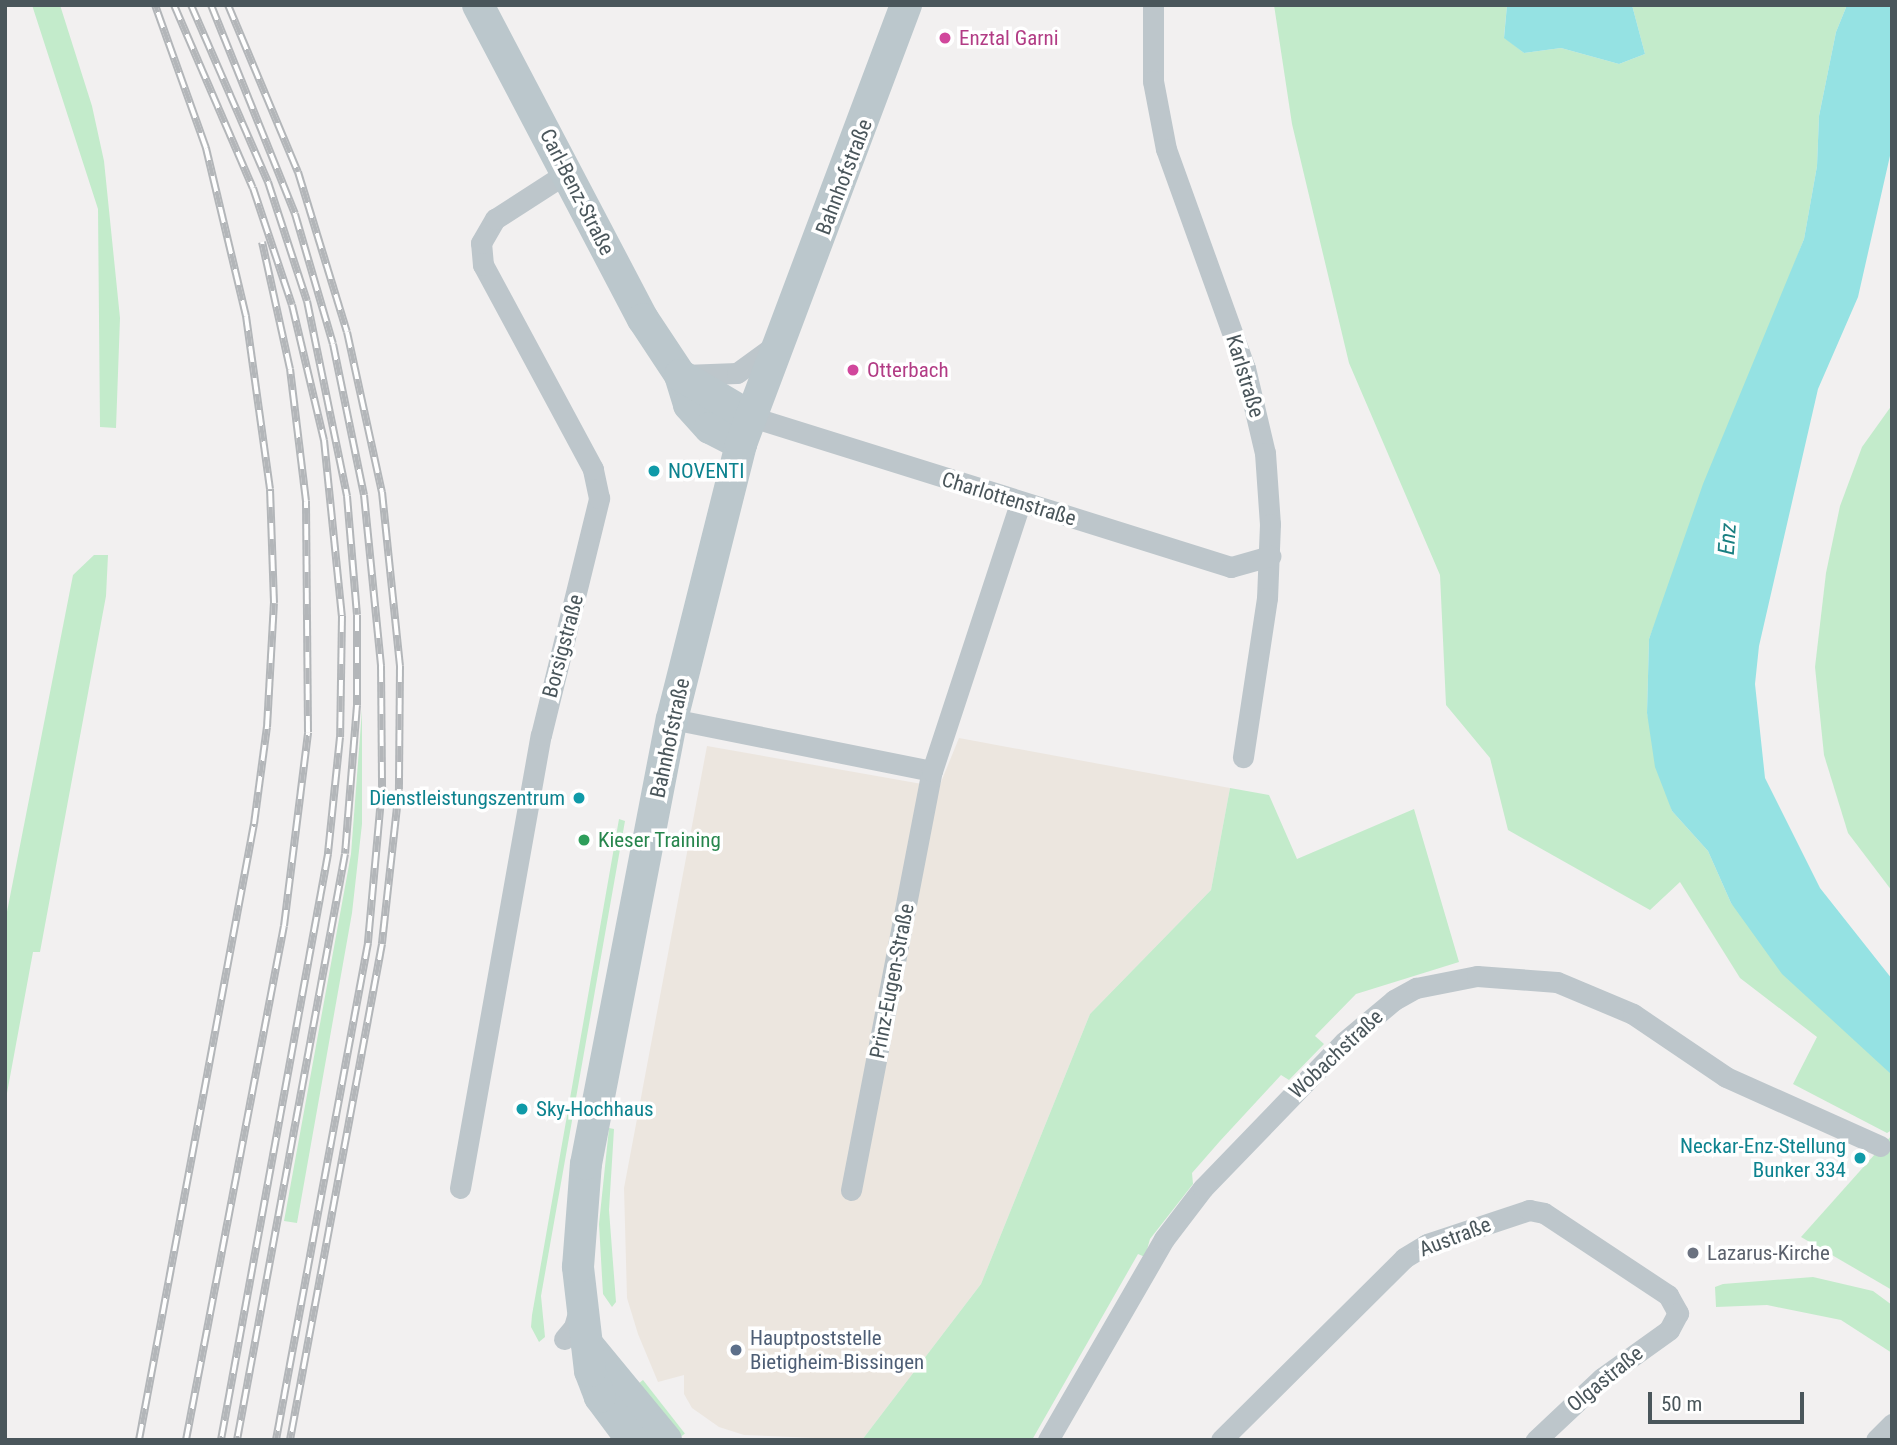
<!DOCTYPE html>
<html>
<head>
<meta charset="utf-8">
<style>
	body { margin:0 }
	#map { position:relative; width:1897px; height:1445px; overflow:hidden; background:#f2f0f0; font-family:"Roboto Condensed",sans-serif }
	div>[style] { position:absolute }
	.commercial>* { inset:0; background:#ece6df }
	.green>* { inset:0; background:#c3ebcb; transform-origin:0 0 }
	.water>* { inset:0; background:#95e2e3 }
	.street>* { height:21px; margin:-10.5px; padding:0 10.5px; transform-origin:10.5px; border-radius:10.5px; background:#bdc6cb }
	.secondary>* { height:32px; margin:-16px; padding:0 16px; transform-origin:16px; border-radius:16px; background:#bbc7cc }
	.rail>* { height:8px; margin-top:-4px; transform-origin:0; background:repeating-linear-gradient(90deg,#fff 0 16px,#b3b6b9 0 32px); box-sizing:border-box; border-block:2px solid #b3b6b9 }
	.dots>* { width:19px; height:19px; translate:-50% -50%; box-sizing:border-box; border:4px solid #fff; border-radius:50% }
	span { translate:-50% -50%; white-space:nowrap; text-align:center; line-height:1.15; -webkit-text-stroke:7px #fff; paint-order:stroke }
	.hotel-label { font-size:21px; color:#b23c85 }
	.left { translate:0 -50%; text-align:left }
	.street-label { font-size:21px; color:#4a565b }
	.culture-label { font-size:21px; color:#0d838f }
	.right { translate:-100% -50%; text-align:right }
	.leisure-label { font-size:21px; color:#27864d }
	.worship-label { font-size:21px; color:#5b616d }
	.service-label { font-size:21px; color:#4e5e75 }
	.water-label { font-size:23px; color:#197f81; font-style:italic }
	.frame { position:absolute; inset:0; border:7px solid #4a565b; pointer-events:none }
	.scale { position:absolute; left:1648px; top:1392px; width:156px; height:32px; box-sizing:border-box; border:4px solid #4a565b; border-top:0; padding-left:9px; font-size:21px; line-height:24px; white-space:nowrap; color:#4a565b; -webkit-text-stroke:5px #fff; paint-order:stroke }
</style>
</head>
<body>
<div id="map">
	<div class="commercial">
		<div style="clip-path:polygon(959px 738px,1230px 788px,1211px 890px,1090px 1014px,981px 1284px,862px 1440px,744px 1435px,719px 1427px,692px 1408px,684px 1394px,684px 1375px,658px 1382px,638px 1334px,627px 1298px,624px 1188px,707px 746px,939px 787px)"></div>
	</div>
	<div class="green">
		<div style="clip-path:polygon(32px 5px,60px 5px,92px 106px,104px 161px,120px 318px,116px 428px,100px 427px,98px 209px)"></div>
		<div style="clip-path:polygon(1274px 5px,1507px 5px,1504px 37px,1524px 53px,1561px 48px,1619px 64px,1645px 54px,1632px 5px,1847px 5px,1836px 32px,1819px 116px,1817px 166px,1804px 239px,1649px 639px,1647px 713px,1672px 811px,1708px 851px,1731px 903px,1892px 1075px,1892px 1130px,1887px 1133px,1793px 1084px,1817px 1037px,1740px 978px,1680px 882px,1650px 910px,1508px 830px,1490px 758px,1446px 705px,1440px 575px,1349px 363px,1292px 124px)"></div>
		<div style="clip-path:polygon(1892px 405px,1892px 891px,1848px 833px,1824px 755px,1815px 667px,1826px 573px,1840px 506px,1862px 447px)"></div>
		<div style="clip-path:polygon(94px 555px,108px 555px,106px 596px,40px 952px,33px 952px,5px 1104px,5px 922px,73px 575px)"></div>
		<div style="clip-path:polygon(362px 710px,362px 824px,352px 913px,297px 1223px,284px 1221px,351px 854px)"></div>
		<div style="clip-path:polygon(1230px 788px,1269px 795px,1297px 859px,1414px 809px,1459px 962px,1356px 994px,1315px 1036px,1324px 1044px,1289px 1080px,1281px 1075px,1220px 1141px,1192px 1173px,1193px 1184px,1150px 1239px,1145px 1257px,1138px 1254px,1032px 1440px,862px 1440px,981px 1284px,1090px 1014px,1211px 890px)"></div>
		<div style="clip-path:polygon(619px 819px,625px 821px,541px 1296px,545px 1337px,539px 1342px,531px 1327px,532px 1315px)"></div>
		<div style="clip-path:polygon(609px 1128px,614px 1129px,609px 1210px,616px 1302px,612px 1307px,603px 1294px,599px 1224px)"></div>
		<div style="clip-path:polygon(1892px 1135px,1892px 1290px,1801px 1237px)"></div>
		<div style="clip-path:polygon(1813px 1277px,1873px 1291px,1892px 1305px,1892px 1353px,1841px 1320px,1767px 1305px,1716px 1307px,1715px 1287px,1723px 1284px)"></div>
		<div style="left:643px;top:1380px;width:68px;height:9px;rotate:52deg"></div>
	</div>
	<div class="water">
		<div style="clip-path:polygon(1507px 5px,1632px 5px,1645px 54px,1619px 64px,1561px 48px,1524px 53px,1504px 38px)"></div>
		<div style="clip-path:polygon(1847px 5px,1892px 5px,1892px 147px,1858px 297px,1818px 389px,1759px 646px,1755px 684px,1765px 778px,1820px 888px,1892px 979px,1892px 1075px,1782px 974px,1731px 903px,1708px 851px,1672px 811px,1655px 767px,1647px 713px,1649px 639px,1703px 484px,1804px 239px,1817px 166px,1819px 116px,1836px 32px)"></div>
	</div>
	<div class="street">
		<div style="left:1153px;top:5px;width:76px;rotate:90deg"></div>
		<div style="left:1153px;top:81px;width:69px;rotate:79.2deg"></div>
		<div style="left:1166px;top:149px;width:233px;rotate:70.2deg"></div>
		<div style="left:1245px;top:368px;width:87px;rotate:76.8deg"></div>
		<div style="left:1265px;top:453px;width:71px;rotate:86deg"></div>
		<div style="left:1270px;top:524px;width:74px;rotate:92.3deg"></div>
		<div style="left:1267px;top:598px;width:161px;rotate:98.6deg"></div>
		<div style="left:684px;top:375px;width:53px;rotate:-2.2deg"></div>
		<div style="left:737px;top:373px;width:46px;rotate:-36.1deg"></div>
		<div style="left:749px;top:416px;width:505px;rotate:17.39deg"></div>
		<div style="left:1231px;top:567px;width:41px;rotate:-15.8deg"></div>
		<div style="left:672px;top:719px;width:265px;rotate:11.3deg"></div>
		<div style="left:460px;top:1188px;width:460px;rotate:-79.9deg"></div>
		<div style="left:541px;top:735px;width:244px;rotate:-76.2deg"></div>
		<div style="left:599px;top:498px;width:30px;rotate:-102deg"></div>
		<div style="left:593px;top:469px;width:232px;rotate:-118.3deg"></div>
		<div style="left:483px;top:265px;width:22px;rotate:-95deg"></div>
		<div style="left:481px;top:243px;width:28px;rotate:-60deg"></div>
		<div style="left:495px;top:219px;width:87px;rotate:-32.8deg"></div>
		<div style="left:851px;top:1190px;width:427px;rotate:-79.1deg"></div>
		<div style="left:932px;top:771px;width:282px;rotate:-71.8deg"></div>
		<div style="left:564px;top:1339px;width:16px;rotate:-50deg"></div>
		<div style="left:574px;top:1327px;width:22px;rotate:-74deg"></div>
		<div style="left:1048px;top:1440px;width:232px;rotate:-60deg"></div>
		<div style="left:1164px;top:1239px;width:64px;rotate:-52.6deg"></div>
		<div style="left:1203px;top:1188px;width:203px;rotate:-46deg"></div>
		<div style="left:1344px;top:1042px;width:65px;rotate:-40deg"></div>
		<div style="left:1394px;top:1000px;width:25px;rotate:-29deg"></div>
		<div style="left:1416px;top:988px;width:62px;rotate:-11.1deg"></div>
		<div style="left:1477px;top:976px;width:80px;rotate:4.3deg"></div>
		<div style="left:1557px;top:982px;width:82px;rotate:22.8deg"></div>
		<div style="left:1633px;top:1014px;width:112px;rotate:34.1deg"></div>
		<div style="left:1726px;top:1077px;width:169px;rotate:24.1deg"></div>
		<div style="left:1221px;top:1440px;width:258px;rotate:-44.8deg"></div>
		<div style="left:1404px;top:1258px;width:27px;rotate:-31deg"></div>
		<div style="left:1427px;top:1244px;width:108px;rotate:-18.4deg"></div>
		<div style="left:1529px;top:1210px;width:15px;rotate:11deg"></div>
		<div style="left:1544px;top:1213px;width:149px;rotate:33.5deg"></div>
		<div style="left:1668px;top:1295px;width:21px;rotate:61deg"></div>
		<div style="left:1678px;top:1313px;width:19px;rotate:118deg"></div>
		<div style="left:1669px;top:1330px;width:82px;rotate:144.4deg"></div>
		<div style="left:1602px;top:1378px;width:91px;rotate:136.8deg"></div>
		<div style="left:1876px;top:1440px;width:23px;rotate:-45deg"></div>
	</div>
	<div class="secondary">
		<div style="left:478px;top:5px;width:355px;rotate:62.3deg"></div>
		<div style="left:643px;top:319px;width:67px;rotate:56.5deg"></div>
		<div style="left:680px;top:375px;width:31px;rotate:73deg"></div>
		<div style="left:689px;top:405px;width:31px;rotate:48deg"></div>
		<div style="left:710px;top:428px;width:35px;rotate:27deg"></div>
		<div style="left:680px;top:375px;width:80px;rotate:30.7deg"></div>
		<div style="left:587px;top:1344px;width:124px;rotate:50.5deg"></div>
		<div style="left:632px;top:1440px;width:54px;rotate:-126.7deg"></div>
		<div style="left:600px;top:1397px;width:28px;rotate:-111deg"></div>
		<div style="left:590px;top:1371px;width:105px;rotate:-96.6deg"></div>
		<div style="left:578px;top:1267px;width:103px;rotate:-85.6deg"></div>
		<div style="left:586px;top:1164px;width:453px;rotate:-79.1deg"></div>
		<div style="left:672px;top:719px;width:284px;rotate:-75.9deg"></div>
		<div style="left:741px;top:444px;width:469px;rotate:-69.4deg"></div>
	</div>
	<div class="rail">
		<div style="left:174px;top:5px;width:199px;rotate:66.7deg"></div>
		<div style="left:253px;top:188px;width:123px;rotate:71.6deg"></div>
		<div style="left:292px;top:305px;width:139px;rotate:76.7deg"></div>
		<div style="left:324px;top:440px;width:177px;rotate:84.2deg"></div>
		<div style="left:342px;top:616px;width:121px;rotate:90.9deg"></div>
		<div style="left:340px;top:737px;width:118px;rotate:95.9deg"></div>
		<div style="left:328px;top:854px;width:596px;rotate:100.35deg"></div>
		<div style="left:191px;top:5px;width:193px;rotate:66.5deg"></div>
		<div style="left:268px;top:182px;width:125px;rotate:71.9deg"></div>
		<div style="left:307px;top:301px;width:199px;rotate:78.4deg"></div>
		<div style="left:347px;top:496px;width:119px;rotate:85.2deg"></div>
		<div style="left:357px;top:615px;width:90px;rotate:90deg"></div>
		<div style="left:357px;top:705px;width:149px;rotate:94.6deg"></div>
		<div style="left:345px;top:854px;width:596px;rotate:100.44deg"></div>
		<div style="left:211px;top:5px;width:225px;rotate:68.1deg"></div>
		<div style="left:295px;top:214px;width:135px;rotate:73.7deg"></div>
		<div style="left:333px;top:344px;width:154px;rotate:78.4deg"></div>
		<div style="left:364px;top:495px;width:172px;rotate:84.3deg"></div>
		<div style="left:381px;top:666px;width:122px;rotate:89.5deg"></div>
		<div style="left:382px;top:788px;width:156px;rotate:95.2deg"></div>
		<div style="left:368px;top:943px;width:505px;rotate:100.49deg"></div>
		<div style="left:228px;top:5px;width:181px;rotate:67.3deg"></div>
		<div style="left:298px;top:172px;width:167px;rotate:73deg"></div>
		<div style="left:347px;top:332px;width:164px;rotate:77.7deg"></div>
		<div style="left:382px;top:492px;width:175px;rotate:84.1deg"></div>
		<div style="left:400px;top:666px;width:123px;rotate:90.5deg"></div>
		<div style="left:399px;top:789px;width:156px;rotate:96.3deg"></div>
		<div style="left:382px;top:944px;width:504px;rotate:100.51deg"></div>
		<div style="left:139px;top:1440px;width:627px;rotate:-79.43deg"></div>
		<div style="left:254px;top:824px;width:98px;rotate:-82.4deg"></div>
		<div style="left:267px;top:727px;width:124px;rotate:-86.8deg"></div>
		<div style="left:274px;top:603px;width:114px;rotate:-92deg"></div>
		<div style="left:270px;top:489px;width:175px;rotate:-97.9deg"></div>
		<div style="left:246px;top:316px;width:173px;rotate:-103.4deg"></div>
		<div style="left:206px;top:148px;width:152px;rotate:-109.6deg"></div>
		<div style="left:186px;top:1440px;width:523px;rotate:-79.21deg"></div>
		<div style="left:284px;top:926px;width:195px;rotate:-82.9deg"></div>
		<div style="left:308px;top:732px;width:231px;rotate:-90.5deg"></div>
		<div style="left:306px;top:501px;width:133px;rotate:-96.9deg"></div>
		<div style="left:290px;top:369px;width:130px;rotate:-102.4deg"></div>
	</div>
	<div class="dots">
		<div style="left:945px;top:38px;background:#d1479c"></div>
		<div style="left:853px;top:370px;background:#d1479c"></div>
		<div style="left:654px;top:471px;background:#0f9aa8"></div>
		<div style="left:579px;top:798px;background:#0f9aa8"></div>
		<div style="left:584px;top:840px;background:#2e9e5b"></div>
		<div style="left:522px;top:1109px;background:#0f9aa8"></div>
		<div style="left:1860px;top:1158px;background:#0f9aa8"></div>
		<div style="left:1693px;top:1253px;background:#6b7280"></div>
		<div style="left:736px;top:1350px;background:#5c6f8a"></div>
	</div>
	<div class="hotel-label">
		<span class="left" style="left:959px;top:38px">Enztal Garni</span>
		<span class="left" style="left:867px;top:370px">Otterbach</span>
	</div>
	<div class="street-label">
		<span style="left:844px;top:177px;rotate:-69deg">Bahnhofstraße</span>
		<span style="left:577px;top:192px;rotate:63deg">Carl-Benz-Straße</span>
		<span style="left:1245px;top:376px;rotate:73deg">Karlstraße</span>
		<span style="left:1009px;top:499px;rotate:17deg">Charlottenstraße</span>
		<span style="left:563px;top:646px;rotate:-75deg">Borsigstraße</span>
		<span style="left:670px;top:738px;rotate:-78deg">Bahnhofstraße</span>
		<span style="left:892px;top:981px;rotate:-79deg">Prinz-Eugen-Straße</span>
		<span style="left:1336px;top:1054px;rotate:-43deg">Wobachstraße</span>
		<span style="left:1455px;top:1237px;rotate:-21deg">Austraße</span>
		<span style="left:1605px;top:1379px;rotate:-39deg">Olgastraße</span>
	</div>
	<div class="culture-label">
		<span class="left" style="left:668px;top:471px">NOVENTI</span>
		<span class="right" style="left:565px;top:798px">Dienstleistungszentrum</span>
		<span class="left" style="left:536px;top:1109px">Sky-Hochhaus</span>
		<span class="right" style="left:1846px;top:1158px">Neckar-Enz-Stellung<br>Bunker 334</span>
	</div>
	<div class="leisure-label">
		<span class="left" style="left:598px;top:840px">Kieser Training</span>
	</div>
	<div class="worship-label">
		<span class="left" style="left:1707px;top:1253px">Lazarus-Kirche</span>
	</div>
	<div class="service-label">
		<span class="left" style="left:750px;top:1350px">Hauptpoststelle<br>Bietigheim-Bissingen</span>
	</div>
	<div class="water-label">
		<span style="left:1728px;top:539px;rotate:-86deg">Enz</span>
	</div>
	<div class="frame"></div>
	<div class="scale">50 m</div>
</div>
</body>
</html>
